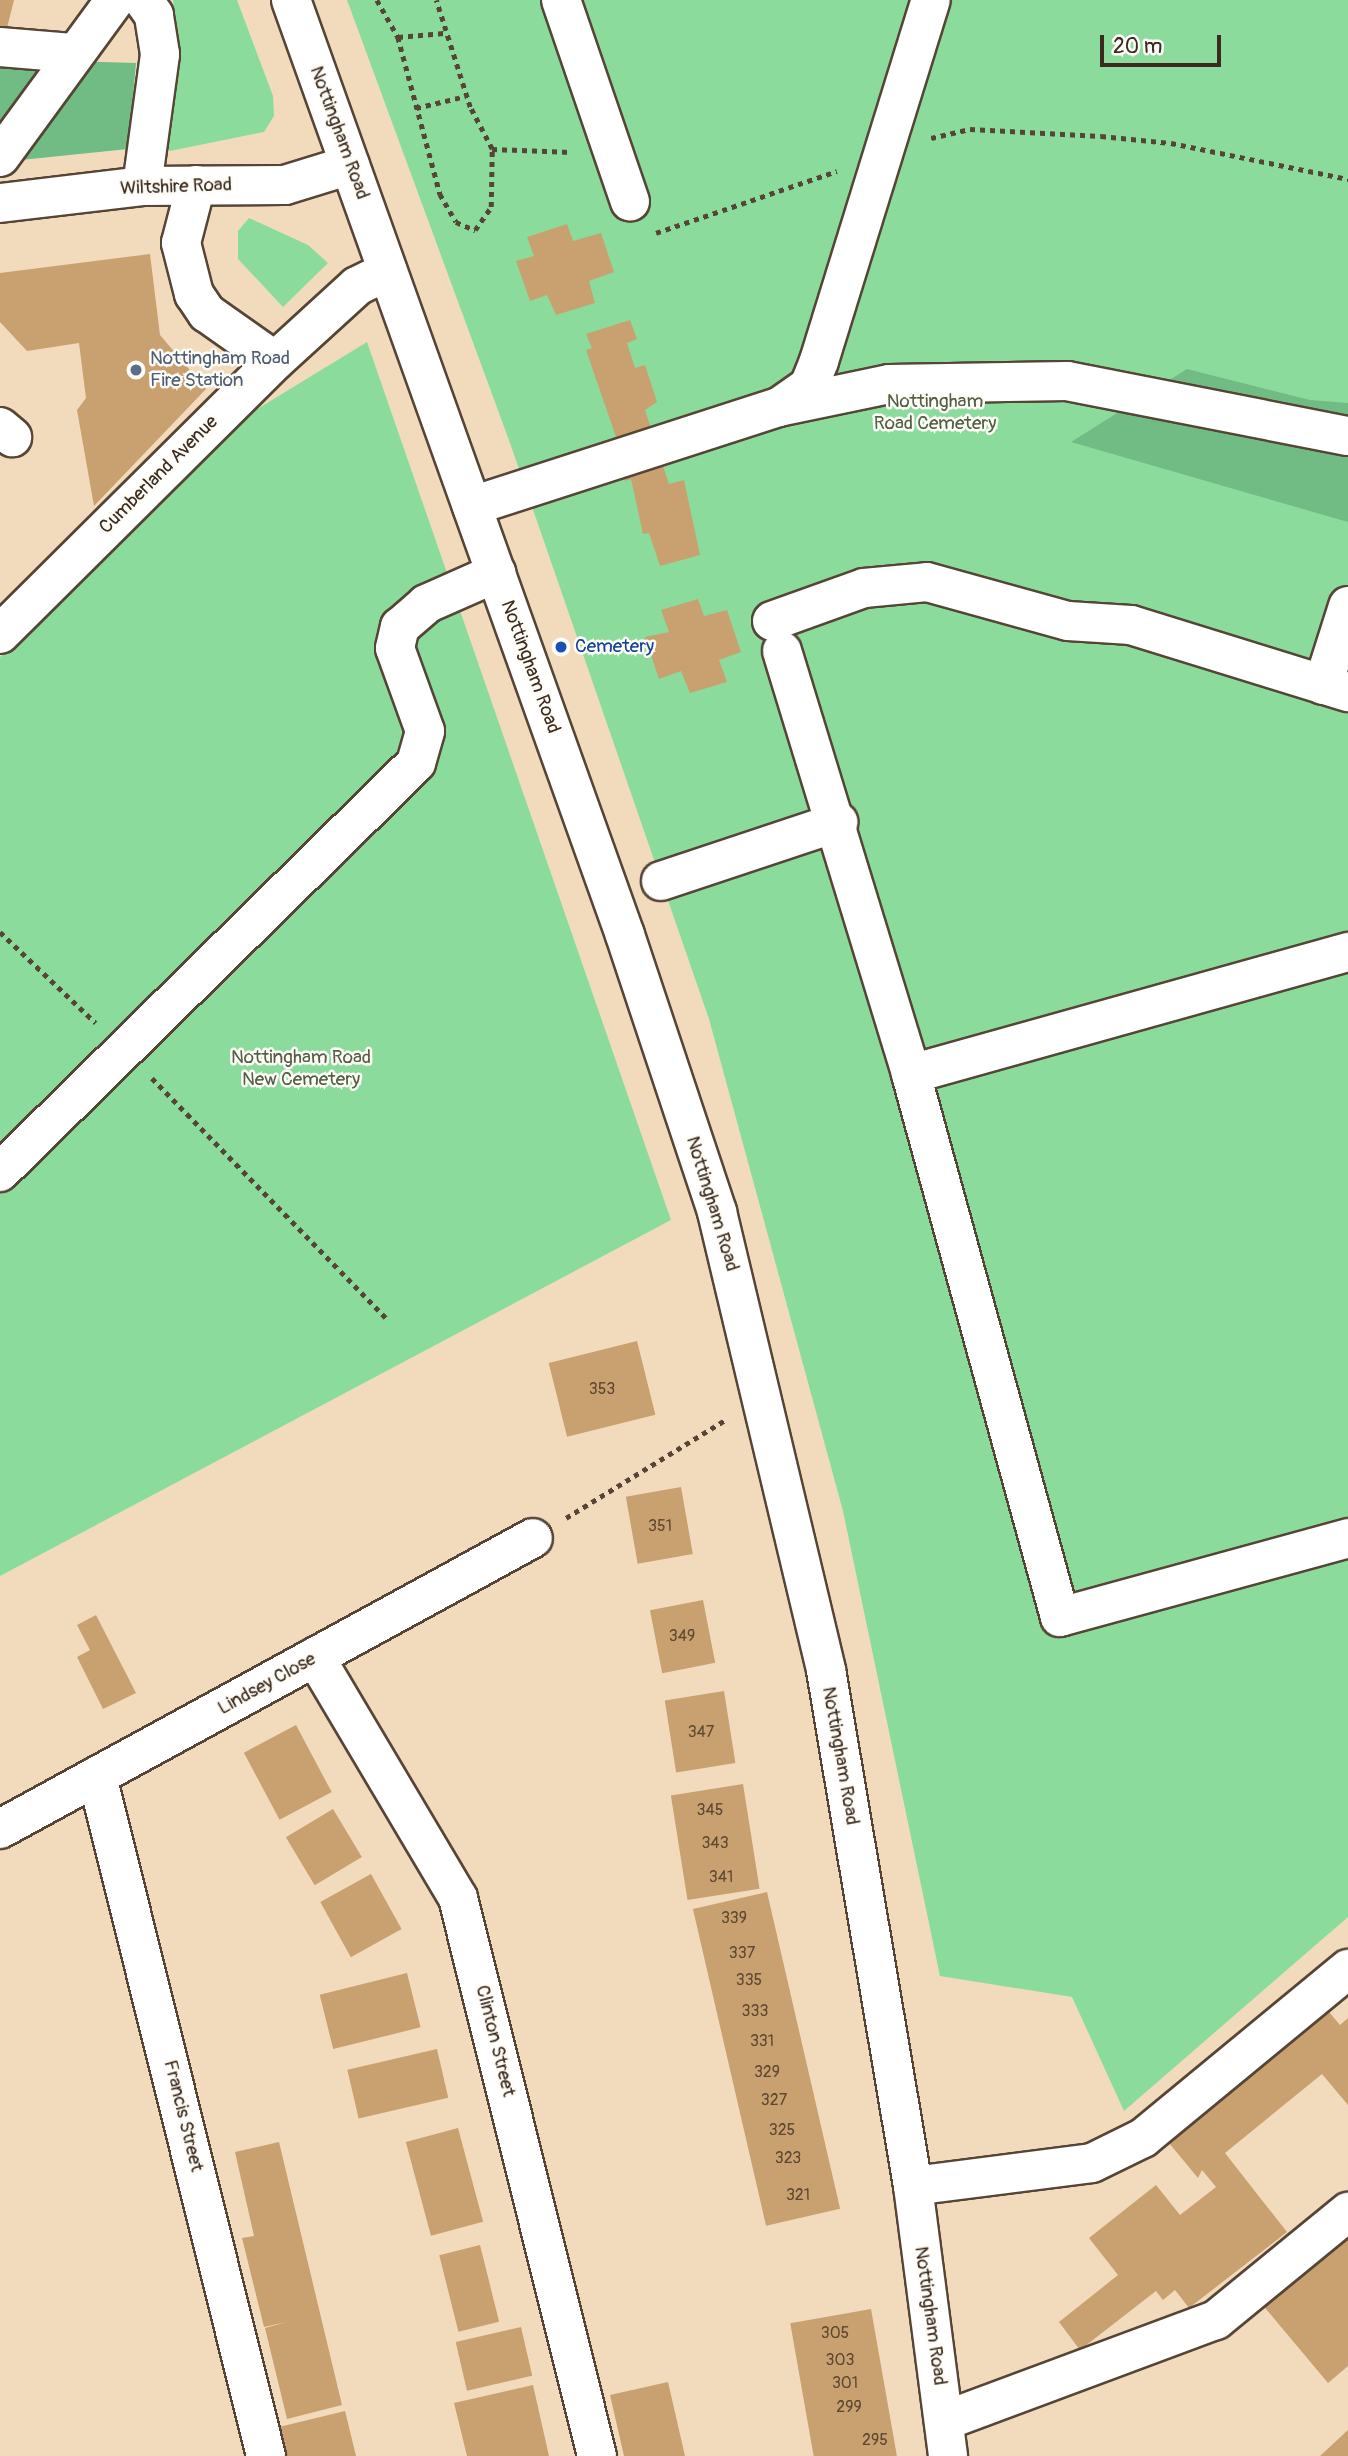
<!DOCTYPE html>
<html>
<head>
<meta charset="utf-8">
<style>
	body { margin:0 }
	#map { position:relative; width:1348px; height:2456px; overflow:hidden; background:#f2dbbc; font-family:Pangolin,sans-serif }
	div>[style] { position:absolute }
	.green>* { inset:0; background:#8bdc9c }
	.forest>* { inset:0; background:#70bc84 }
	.building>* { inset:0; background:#c9a070; transform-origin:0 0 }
	.path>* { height:4.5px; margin-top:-2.25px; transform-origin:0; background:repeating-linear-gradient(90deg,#564536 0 5px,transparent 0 10px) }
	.roads { filter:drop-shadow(2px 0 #564536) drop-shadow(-2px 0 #564536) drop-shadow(0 2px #564536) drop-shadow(0 -2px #564536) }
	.minor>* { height:38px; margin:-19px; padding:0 19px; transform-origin:19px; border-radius:19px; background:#fff }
	.dots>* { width:19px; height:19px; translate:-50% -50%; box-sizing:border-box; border:4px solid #fdfcf7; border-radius:50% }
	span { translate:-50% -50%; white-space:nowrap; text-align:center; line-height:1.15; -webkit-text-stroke:5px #fdfcf7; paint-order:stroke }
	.number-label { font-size:16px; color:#5e4832 }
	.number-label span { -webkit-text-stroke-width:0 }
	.street-label { font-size:19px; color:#3b2a1e }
	.service-label { font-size:19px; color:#4e5e75 }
	.left { translate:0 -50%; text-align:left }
	.park-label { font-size:19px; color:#535f44 }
	.transit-label { font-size:19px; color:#164399 }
	.scale { position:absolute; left:1100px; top:35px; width:121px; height:32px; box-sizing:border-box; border:4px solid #3b2a1e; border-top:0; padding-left:9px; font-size:21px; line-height:24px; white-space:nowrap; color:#3b2a1e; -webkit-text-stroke:5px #fdfcf7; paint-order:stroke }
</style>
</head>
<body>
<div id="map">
	<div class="green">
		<div style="clip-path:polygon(173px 0,237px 0,273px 96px,274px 116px,264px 132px,170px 151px,165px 146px,180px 55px)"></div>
		<div style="clip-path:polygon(347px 0,1348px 0,1348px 1917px,1124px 2111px,1072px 1997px,940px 1976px,843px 1511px,709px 1019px,510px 443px)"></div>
		<div style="clip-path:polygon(249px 218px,308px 245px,328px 263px,283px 307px,238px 259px,238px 231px)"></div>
		<div style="clip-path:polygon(367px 342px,671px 1220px,0 1576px,0 657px,236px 422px)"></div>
	</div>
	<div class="forest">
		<div style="clip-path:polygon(0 59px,136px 63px,128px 149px,21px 160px,0 156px)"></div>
		<div style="clip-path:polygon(1187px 369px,1310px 400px,1348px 403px,1348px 522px,1071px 442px)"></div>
	</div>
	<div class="building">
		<div style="clip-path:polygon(0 0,14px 0,7px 28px,0 27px)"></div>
		<div style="clip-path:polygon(567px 224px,573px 241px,601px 233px,614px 272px,589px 281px,595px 303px,556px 315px,547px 295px,530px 301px,516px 261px,534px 256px,527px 237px)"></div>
		<div style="clip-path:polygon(150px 254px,160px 335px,206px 389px,94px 506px,77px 410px,86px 398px,79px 343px,27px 351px,0 322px,0 273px)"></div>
		<div style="clip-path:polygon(630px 320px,637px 339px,627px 343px,635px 368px,645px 365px,657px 402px,645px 410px,669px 484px,684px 480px,700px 555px,660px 566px,649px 533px,643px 534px,631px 479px,625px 481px,612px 442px,617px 440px,586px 350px,592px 348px,586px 334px)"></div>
		<div style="clip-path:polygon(698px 599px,704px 616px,727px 610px,741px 652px,719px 660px,727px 682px,690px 693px,681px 671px,659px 679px,645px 637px,669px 632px,661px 610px)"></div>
		<div style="left:637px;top:1341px;width:76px;height:91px;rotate:76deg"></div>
		<div style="left:681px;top:1487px;width:68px;height:56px;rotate:80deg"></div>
		<div style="left:703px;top:1600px;width:64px;height:54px;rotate:79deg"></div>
		<div style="clip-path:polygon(96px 1615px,136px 1693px,103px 1709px,77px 1657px,90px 1650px,77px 1625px)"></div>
		<div style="left:724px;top:1691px;width:73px;height:60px;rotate:81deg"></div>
		<div style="left:296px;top:1725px;width:76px;height:59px;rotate:62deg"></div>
		<div style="left:743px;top:1784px;width:106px;height:73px;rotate:81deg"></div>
		<div style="left:333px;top:1809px;width:56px;height:55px;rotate:59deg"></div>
		<div style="left:371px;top:1874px;width:63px;height:58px;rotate:61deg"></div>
		<div style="left:767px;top:1892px;width:325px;height:76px;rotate:77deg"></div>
		<div style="left:407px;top:1973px;width:56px;height:90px;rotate:76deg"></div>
		<div style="clip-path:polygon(1329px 2012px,1340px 2025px,1348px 2018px,1348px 2105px,1322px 2074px,1225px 2153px,1287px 2232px,1189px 2308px,1175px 2290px,1163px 2300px,1156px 2291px,1080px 2350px,1059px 2322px,1118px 2275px,1089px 2238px,1156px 2185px,1180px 2215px,1216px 2187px,1202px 2170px,1198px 2178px,1169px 2143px)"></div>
		<div style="left:437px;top:2049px;width:50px;height:92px;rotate:77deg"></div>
		<div style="left:458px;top:2128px;width:97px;height:54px;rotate:75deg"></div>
		<div style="clip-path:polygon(279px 2142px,342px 2405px,287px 2419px,265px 2328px,287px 2322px,264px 2327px,242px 2238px,254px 2236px,235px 2152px)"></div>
		<div style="clip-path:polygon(1348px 2231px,1348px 2366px,1328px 2383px,1261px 2303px)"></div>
		<div style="left:480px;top:2245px;width:79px;height:42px;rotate:76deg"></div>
		<div style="left:871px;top:2309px;width:149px;height:82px;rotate:80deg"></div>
		<div style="left:521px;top:2327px;width:50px;height:67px;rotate:77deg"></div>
		<div style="clip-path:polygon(668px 2382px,685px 2456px,624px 2456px,610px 2395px)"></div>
		<div style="clip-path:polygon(533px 2385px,549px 2456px,467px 2456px,454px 2403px)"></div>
		<div style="clip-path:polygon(345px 2411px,356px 2456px,286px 2456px,279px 2427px)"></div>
		<div style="clip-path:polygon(1348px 2430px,1348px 2456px,1320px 2456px)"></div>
	</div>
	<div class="path">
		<div style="left:377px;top:0;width:43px;rotate:60.4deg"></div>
		<div style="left:398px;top:37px;width:163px;rotate:75deg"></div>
		<div style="left:440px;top:194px;width:32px;rotate:60deg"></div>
		<div style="left:456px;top:222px;width:21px;rotate:23deg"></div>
		<div style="left:475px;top:230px;width:28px;rotate:-55deg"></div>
		<div style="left:491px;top:207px;width:58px;rotate:-89deg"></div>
		<div style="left:492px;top:149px;width:47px;rotate:-117.6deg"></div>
		<div style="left:470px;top:107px;width:112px;rotate:-107.6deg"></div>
		<div style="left:398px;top:37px;width:46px;rotate:-5deg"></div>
		<div style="left:416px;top:108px;width:51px;rotate:-13.5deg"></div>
		<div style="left:931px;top:138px;width:40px;rotate:-13deg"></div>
		<div style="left:970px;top:129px;width:131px;rotate:3.1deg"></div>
		<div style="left:1101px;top:136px;width:70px;rotate:5.7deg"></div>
		<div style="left:1171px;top:143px;width:181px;rotate:11.5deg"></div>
		<div style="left:492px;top:149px;width:79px;rotate:2.2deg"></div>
		<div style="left:656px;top:233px;width:191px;rotate:-18.9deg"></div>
		<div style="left:0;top:932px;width:132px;rotate:43.5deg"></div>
		<div style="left:152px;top:1078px;width:335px;rotate:45.7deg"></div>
		<div style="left:566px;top:1518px;width:187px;rotate:-31.6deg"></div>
	</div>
	<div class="roads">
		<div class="minor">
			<div style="left:291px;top:0;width:993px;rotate:70.34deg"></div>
			<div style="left:625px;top:935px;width:292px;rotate:71.6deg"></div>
			<div style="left:717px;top:1212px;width:471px;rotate:76.6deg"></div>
			<div style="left:826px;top:1670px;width:523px;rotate:80.43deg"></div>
			<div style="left:913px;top:2186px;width:272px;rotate:82.6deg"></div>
			<div style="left:561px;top:0;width:213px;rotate:71.1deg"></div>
			<div style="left:0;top:47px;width:72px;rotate:4.8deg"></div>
			<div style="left:0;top:157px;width:195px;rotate:-53.8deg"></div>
			<div style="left:196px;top:185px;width:60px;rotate:104.5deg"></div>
			<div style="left:181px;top:243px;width:53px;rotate:75.7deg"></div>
			<div style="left:194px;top:294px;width:23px;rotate:56deg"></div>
			<div style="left:207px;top:313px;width:83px;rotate:35.2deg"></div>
			<div style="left:142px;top:186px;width:133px;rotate:-82.2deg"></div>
			<div style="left:160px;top:54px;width:39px;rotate:-99deg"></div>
			<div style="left:154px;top:15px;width:19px;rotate:-126deg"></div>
			<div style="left:0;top:203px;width:143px;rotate:-6.8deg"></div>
			<div style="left:142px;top:186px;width:143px;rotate:-0.4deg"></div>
			<div style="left:285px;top:185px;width:68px;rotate:-17.1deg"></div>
			<div style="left:779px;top:407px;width:37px;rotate:-35deg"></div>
			<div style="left:809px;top:386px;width:27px;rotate:-68deg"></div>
			<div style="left:819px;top:361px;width:378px;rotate:-72.8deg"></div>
			<div style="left:0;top:427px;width:16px;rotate:40deg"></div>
			<div style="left:472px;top:506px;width:323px;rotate:-17.9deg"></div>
			<div style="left:779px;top:407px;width:112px;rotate:-11.8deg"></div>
			<div style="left:889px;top:384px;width:178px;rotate:-1deg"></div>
			<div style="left:1067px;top:381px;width:286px;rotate:11.1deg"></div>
			<div style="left:772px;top:621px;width:98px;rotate:-19.7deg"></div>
			<div style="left:864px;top:588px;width:63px;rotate:-5.4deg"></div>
			<div style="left:927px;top:582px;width:146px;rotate:15.5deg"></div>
			<div style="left:1068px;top:621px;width:63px;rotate:3.6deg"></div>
			<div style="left:1131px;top:625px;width:227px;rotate:17.2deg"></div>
			<div style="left:0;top:634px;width:387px;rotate:-44.8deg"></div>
			<div style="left:275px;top:361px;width:111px;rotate:-42.4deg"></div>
			<div style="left:357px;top:286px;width:34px;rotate:-26deg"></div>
			<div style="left:782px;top:651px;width:442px;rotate:73deg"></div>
			<div style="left:911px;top:1074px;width:454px;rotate:-15.6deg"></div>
			<div style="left:1323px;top:685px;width:83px;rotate:-72.4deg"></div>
			<div style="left:661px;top:881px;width:187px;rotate:-18.4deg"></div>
			<div style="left:911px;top:1074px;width:563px;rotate:74.66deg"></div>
			<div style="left:1060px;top:1617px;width:299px;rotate:-15.3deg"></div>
			<div style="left:0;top:1172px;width:583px;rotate:-44.51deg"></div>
			<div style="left:416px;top:763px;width:33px;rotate:-74deg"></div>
			<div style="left:425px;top:731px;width:88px;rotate:-109.9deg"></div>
			<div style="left:395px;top:648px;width:22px;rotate:-77deg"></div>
			<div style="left:400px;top:627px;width:35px;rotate:-41deg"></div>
			<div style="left:426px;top:604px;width:77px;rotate:-23.9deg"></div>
			<div style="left:315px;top:1657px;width:280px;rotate:59.3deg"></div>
			<div style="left:458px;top:1898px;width:575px;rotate:76.01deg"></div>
			<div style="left:97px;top:1776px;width:701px;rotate:76.04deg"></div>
			<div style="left:0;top:1829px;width:607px;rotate:-28.63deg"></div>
			<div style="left:913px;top:2186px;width:180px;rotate:-7.3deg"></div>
			<div style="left:1092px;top:2163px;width:57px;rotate:-26.1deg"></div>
			<div style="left:1143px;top:2138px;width:266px;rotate:-39.5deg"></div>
			<div style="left:944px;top:2421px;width:290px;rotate:-20.4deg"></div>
			<div style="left:1216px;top:2320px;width:171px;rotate:-39.3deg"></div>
		</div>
	</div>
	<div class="dots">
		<div style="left:136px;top:370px;background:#5c6f8a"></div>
		<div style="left:561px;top:647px;background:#1a4fb4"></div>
	</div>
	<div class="number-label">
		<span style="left:602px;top:1389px">353</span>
		<span style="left:660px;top:1526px">351</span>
		<span style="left:682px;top:1636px">349</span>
		<span style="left:701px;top:1732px">347</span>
		<span style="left:710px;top:1810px">345</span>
		<span style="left:715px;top:1843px">343</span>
		<span style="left:721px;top:1877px">341</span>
		<span style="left:734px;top:1918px">339</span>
		<span style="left:742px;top:1953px">337</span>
		<span style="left:749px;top:1980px">335</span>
		<span style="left:755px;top:2011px">333</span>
		<span style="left:762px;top:2041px">331</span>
		<span style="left:767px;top:2072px">329</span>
		<span style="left:774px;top:2100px">327</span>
		<span style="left:782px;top:2130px">325</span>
		<span style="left:788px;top:2158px">323</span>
		<span style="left:798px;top:2195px">321</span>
		<span style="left:835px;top:2333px">305</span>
		<span style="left:840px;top:2360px">303</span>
		<span style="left:845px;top:2383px">301</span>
		<span style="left:849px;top:2407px">299</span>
		<span style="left:875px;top:2440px">295</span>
	</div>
	<div class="street-label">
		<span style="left:339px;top:133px;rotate:70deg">Nottingham Road</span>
		<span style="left:176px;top:187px;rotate:-2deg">Wiltshire Road</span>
		<span style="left:159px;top:475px;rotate:-45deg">Cumberland Avenue</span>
		<span style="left:530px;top:667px;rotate:70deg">Nottingham Road</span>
		<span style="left:712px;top:1204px;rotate:73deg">Nottingham Road</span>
		<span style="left:267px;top:1684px;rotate:-29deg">Lindsey Close</span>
		<span style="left:840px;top:1756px;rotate:80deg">Nottingham Road</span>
		<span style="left:495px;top:2041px;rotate:76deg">Clinton Street</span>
		<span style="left:183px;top:2116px;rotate:76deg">Francis Street</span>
		<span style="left:930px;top:2316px;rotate:82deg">Nottingham Road</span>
	</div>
	<div class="service-label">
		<span class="left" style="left:150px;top:370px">Nottingham Road<br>Fire Station</span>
	</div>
	<div class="park-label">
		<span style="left:935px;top:413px">Nottingham<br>Road Cemetery</span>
		<span style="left:301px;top:1069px">Nottingham Road<br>New Cemetery</span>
	</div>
	<div class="transit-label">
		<span class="left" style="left:575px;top:647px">Cemetery</span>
	</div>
	<div class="scale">20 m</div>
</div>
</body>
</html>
